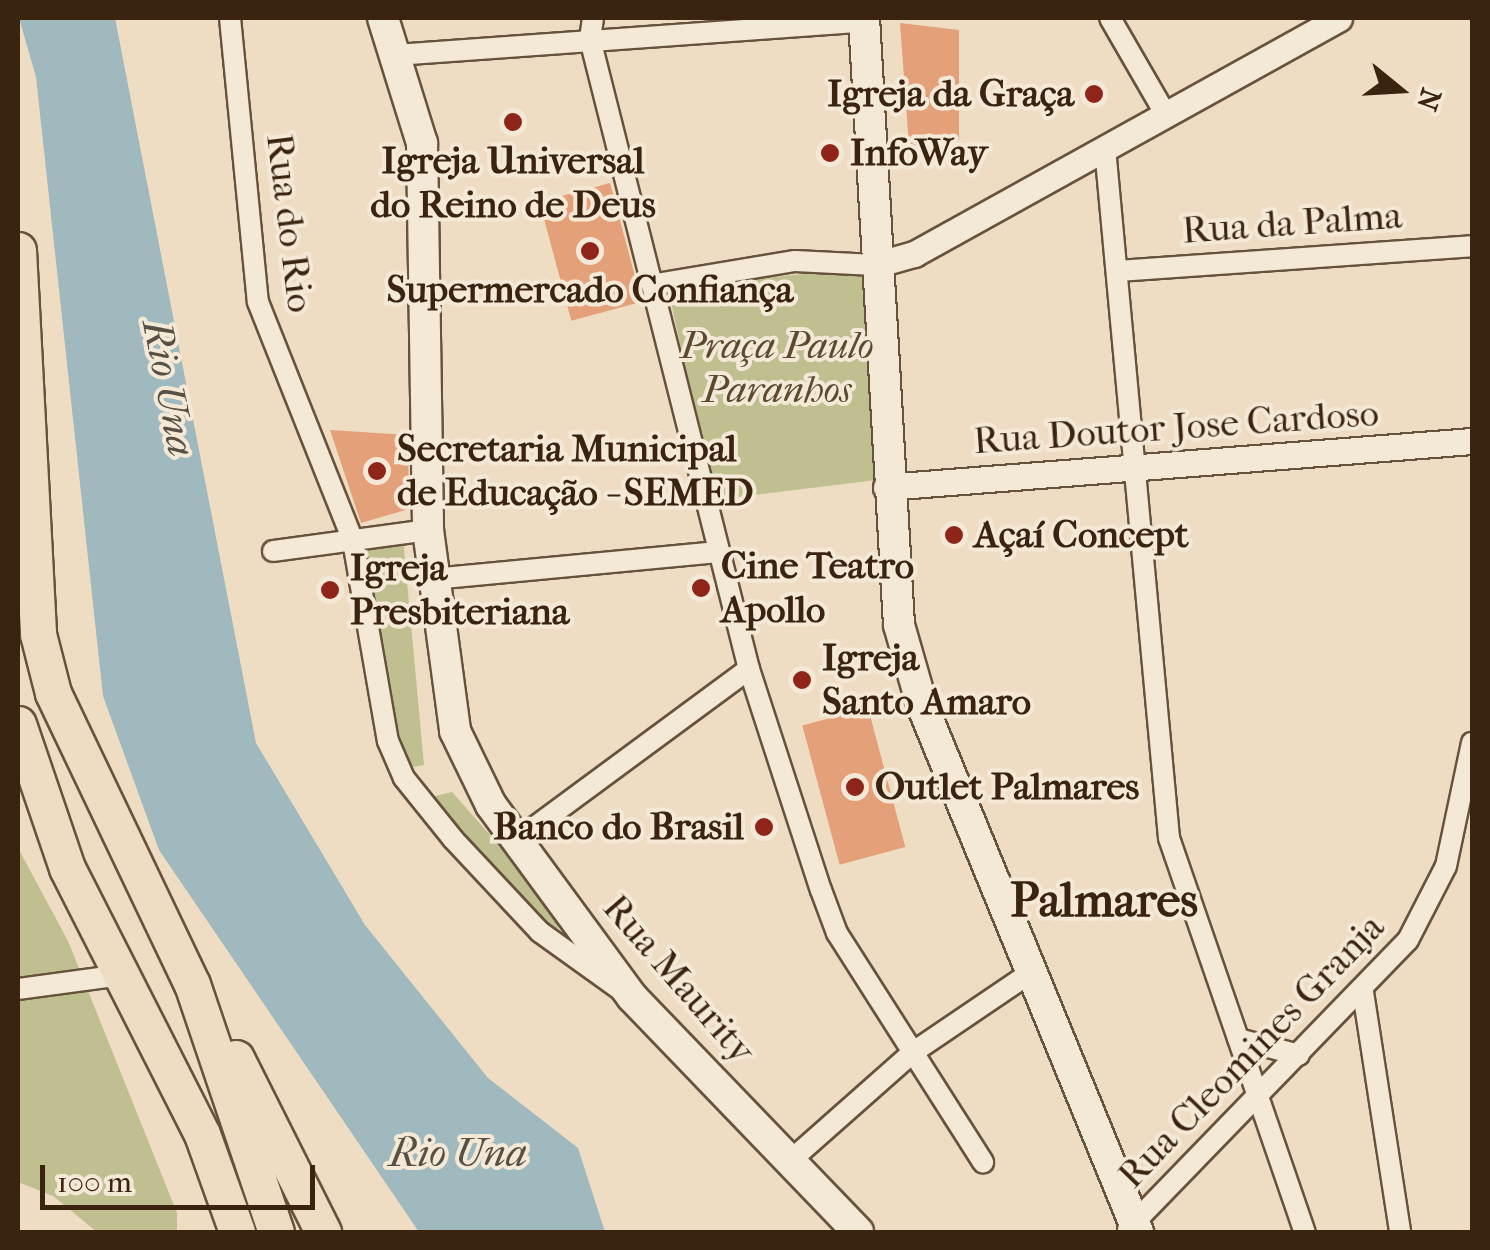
<!DOCTYPE html>
<html>
<head>
<meta charset="utf-8">
<style>
	body { margin:0 }
	#map { position:relative; width:1490px; height:1250px; overflow:hidden; background:#eeddc2; font-family:"IM FELL French Canon",serif }
	div>[style] { position:absolute }
	.green>* { inset:0; background:#bfbf8f }
	.water>* { inset:0; background:#9fb9be }
	.building>* { inset:0; background:#e4a078; transform-origin:0 0 }
	.roads { filter:drop-shadow(2px 0 #67523c) drop-shadow(-2px 0 #67523c) drop-shadow(0 2px #67523c) drop-shadow(0 -2px #67523c) }
	.minor>* { height:20px; margin:-10px; padding:0 10px; transform-origin:10px; border-radius:10px; background:#f4e9d7 }
	.tertiary>* { height:25px; margin:-12.5px; padding:0 12.5px; transform-origin:12.5px; border-radius:12.5px; background:#f4e9d7 }
	.secondary>* { height:30px; margin:-15px; padding:0 15px; transform-origin:15px; border-radius:15px; background:#f4e9d7 }
	.trunk>* { height:35px; margin:-17.5px; padding:0 17.5px; transform-origin:17.5px; border-radius:17.5px; background:#eeddc2 }
	.dots>* { width:28px; height:28px; translate:-50% -50%; box-sizing:border-box; border:5px solid #f4e9d7; border-radius:50% }
	span { translate:-50% -50%; white-space:nowrap; text-align:center; line-height:1.15; -webkit-text-stroke:8px #f4e9d7; paint-order:stroke }
	.poi-label { font-size:38px; color:#3a230f; font-weight:700 }
	.right { translate:-100% -50%; text-align:right }
	.left { translate:0 -50%; text-align:left }
	.street-label { font-size:38px; color:#3a230f }
	.park-label { font-size:38px; color:#5b4a2f; font-style:italic }
	.water-label { font-size:40px; color:#585044; font-style:italic }
	.district-label { font-size:48px; color:#3a230f; font-weight:700 }
	.frame { position:absolute; inset:0; border:20px solid #3a230f; pointer-events:none }
	.north { position:absolute; left:1350px; top:40px; width:100px; height:100px; -webkit-text-stroke:8px #f4e9d7; paint-order:stroke; rotate:108deg; font-size:28px; font-weight:700; line-height:40px; text-align:center; color:#3a230f }
	.north::after { content:''; display:block; margin:auto; width:35px; height:45px; background:#3a230f; clip-path:polygon(50% 0,100% 100%,50% 72%,0 100%) }
	.scale { position:absolute; left:40px; top:1165px; width:275px; height:45px; box-sizing:border-box; border:5px solid #3a230f; border-top:0; padding-left:12px; font-size:30px; line-height:35px; white-space:nowrap; color:#3a230f; -webkit-text-stroke:8px #f4e9d7; paint-order:stroke }
</style>
</head>
<body>
<div id="map">
	<div class="green">
		<div style="clip-path:polygon(861px 268px,876px 480px,713px 500px,668px 288px)"></div>
		<div style="clip-path:polygon(403px 538px,424px 765px,396px 770px,358px 548px)"></div>
		<div style="clip-path:polygon(452px 792px,567px 922px,547px 934px,423px 799px)"></div>
		<div style="clip-path:polygon(18px 848px,68px 941px,177px 1213px,177px 1232px,97px 1232px,53px 1196px,18px 1182px)"></div>
	</div>
	<div class="water">
		<div style="clip-path:polygon(19px 18px,115px 18px,256px 743px,365px 925px,488px 1078px,578px 1148px,605px 1232px,419px 1232px,159px 850px,103px 696px,36px 77px)"></div>
	</div>
	<div class="building">
		<div style="clip-path:polygon(900px 23px,959px 30px,959px 140px,910px 159px)"></div>
		<div style="left:610px;top:183px;width:123px;height:73px;rotate:75deg"></div>
		<div style="clip-path:polygon(330px 430px,408px 435px,409px 509px,361px 523px)"></div>
		<div style="left:868px;top:708px;width:144px;height:68px;rotate:75deg"></div>
	</div>
	<div class="roads">
		<div class="minor">
			<div style="left:230px;top:18px;width:285px;rotate:84.4deg"></div>
			<div style="left:258px;top:302px;width:257px;rotate:68.3deg"></div>
			<div style="left:353px;top:541px;width:203px;rotate:80.1deg"></div>
			<div style="left:388px;top:741px;width:40px;rotate:66.6deg"></div>
			<div style="left:404px;top:778px;width:78px;rotate:51.2deg"></div>
			<div style="left:453px;top:839px;width:127px;rotate:46.9deg"></div>
			<div style="left:540px;top:932px;width:100px;rotate:35.6deg"></div>
			<div style="left:593px;top:18px;width:21px;rotate:98deg"></div>
			<div style="left:590px;top:39px;width:650px;rotate:75.84deg"></div>
			<div style="left:749px;top:669px;width:232px;rotate:72deg"></div>
			<div style="left:821px;top:890px;width:46px;rotate:69.6deg"></div>
			<div style="left:837px;top:933px;width:272px;rotate:57.5deg"></div>
			<div style="left:1110px;top:18px;width:112px;rotate:60deg"></div>
			<div style="left:395px;top:55px;width:470px;rotate:-4.1deg"></div>
			<div style="left:1105px;top:148px;width:693px;rotate:84.7deg"></div>
			<div style="left:1169px;top:838px;width:417px;rotate:71deg"></div>
			<div style="left:1117px;top:271px;width:356px;rotate:-4deg"></div>
			<div style="left:656px;top:284px;width:141px;rotate:-9.4deg"></div>
			<div style="left:795px;top:261px;width:80px;rotate:2.9deg"></div>
			<div style="left:273px;top:551px;width:156px;rotate:-7.7deg"></div>
			<div style="left:432px;top:579px;width:288px;rotate:-5.4deg"></div>
			<div style="left:517px;top:840px;width:288px;rotate:-36.4deg"></div>
			<div style="left:18px;top:989px;width:104px;rotate:-7.7deg"></div>
			<div style="left:1363px;top:992px;width:243px;rotate:81.2deg"></div>
			<div style="left:1238px;top:1039px;width:63px;rotate:14.7deg"></div>
			<div style="left:790px;top:1161px;width:163px;rotate:-41.5deg"></div>
			<div style="left:912px;top:1053px;width:143px;rotate:-34.1deg"></div>
			<div style="left:1128px;top:1229px;width:402px;rotate:-45.9deg"></div>
			<div style="left:1408px;top:940px;width:83px;rotate:-62.8deg"></div>
			<div style="left:1446px;top:866px;width:126px;rotate:-78.1deg"></div>
		</div>
		<div class="tertiary">
			<div style="left:875px;top:265px;width:41px;rotate:-15.8deg"></div>
			<div style="left:914px;top:254px;width:486px;rotate:-29deg"></div>
			<div style="left:886px;top:487px;width:588px;rotate:-4.49deg"></div>
		</div>
		<div class="secondary">
			<div style="left:383px;top:18px;width:131px;rotate:72.7deg"></div>
			<div style="left:422px;top:143px;width:387px;rotate:89.1deg"></div>
			<div style="left:428px;top:530px;width:203px;rotate:82.3deg"></div>
			<div style="left:455px;top:731px;width:82px;rotate:64.1deg"></div>
			<div style="left:491px;top:805px;width:238px;rotate:53.7deg"></div>
			<div style="left:632px;top:997px;width:326px;rotate:46.1deg"></div>
			<div style="left:864px;top:18px;width:608px;rotate:86.7deg"></div>
			<div style="left:899px;top:625px;width:83px;rotate:74deg"></div>
			<div style="left:922px;top:705px;width:570px;rotate:67.71deg"></div>
		</div>
		<div class="trunk">
			<div style="left:18px;top:250px;width:385px;rotate:87deg"></div>
			<div style="left:38px;top:634px;width:61px;rotate:75.7deg"></div>
			<div style="left:53px;top:693px;width:322px;rotate:64.5deg"></div>
			<div style="left:192px;top:984px;width:262px;rotate:71.3deg"></div>
			<div style="left:18px;top:724px;width:152px;rotate:71.2deg"></div>
			<div style="left:67px;top:868px;width:298px;rotate:63.1deg"></div>
			<div style="left:202px;top:1134px;width:104px;rotate:70.3deg"></div>
			<div style="left:236px;top:1058px;width:195px;rotate:63.4deg"></div>
		</div>
	</div>
	<div class="dots">
		<div style="left:1094px;top:94px;background:#8f2418"></div>
		<div style="left:513px;top:122px;background:#8f2418"></div>
		<div style="left:830px;top:153px;background:#8f2418"></div>
		<div style="left:590px;top:251px;background:#8f2418"></div>
		<div style="left:377px;top:471px;background:#8f2418"></div>
		<div style="left:954px;top:535px;background:#8f2418"></div>
		<div style="left:701px;top:588px;background:#8f2418"></div>
		<div style="left:330px;top:590px;background:#8f2418"></div>
		<div style="left:802px;top:680px;background:#8f2418"></div>
		<div style="left:855px;top:787px;background:#8f2418"></div>
		<div style="left:764px;top:827px;background:#8f2418"></div>
	</div>
	<div class="poi-label">
		<span class="right" style="left:1074px;top:94px">Igreja da Graça</span>
		<span class="left" style="left:850px;top:153px">InfoWay</span>
		<span style="left:513px;top:183px">Igreja Universal<br>do Reino de Deus</span>
		<span style="left:590px;top:290px">Supermercado Confiança</span>
		<span class="left" style="left:397px;top:471px">Secretaria Municipal<br>de Educação - SEMED</span>
		<span class="left" style="left:974px;top:535px">Açaí Concept</span>
		<span class="left" style="left:721px;top:588px">Cine Teatro<br>Apollo</span>
		<span class="left" style="left:350px;top:590px">Igreja<br>Presbiteriana</span>
		<span class="left" style="left:822px;top:680px">Igreja<br>Santo Amaro</span>
		<span class="left" style="left:875px;top:787px">Outlet Palmares</span>
		<span class="right" style="left:744px;top:827px">Banco do Brasil</span>
	</div>
	<div class="street-label">
		<span style="left:290px;top:223px;rotate:83deg">Rua do Rio</span>
		<span style="left:1292px;top:223px;rotate:-4deg">Rua da Palma</span>
		<span style="left:1176px;top:427px;rotate:-4deg">Rua Doutor Jose Cardoso</span>
		<span style="left:679px;top:979px;rotate:49deg">Rua Maurity</span>
		<span style="left:1251px;top:1051px;rotate:-46deg">Rua Cleomines Granja</span>
	</div>
	<div class="park-label">
		<span style="left:777px;top:368px">Praça Paulo<br>Paranhos</span>
	</div>
	<div class="water-label">
		<span style="left:169px;top:388px;rotate:79deg">Rio Una</span>
		<span style="left:458px;top:1153px">Rio Una</span>
	</div>
	<div class="district-label">
		<span style="left:1104px;top:901px">Palmares</span>
	</div>
	<div class="frame"></div>
	<div class="north">N</div>
	<div class="scale">100 m</div>
</div>
</body>
</html>
